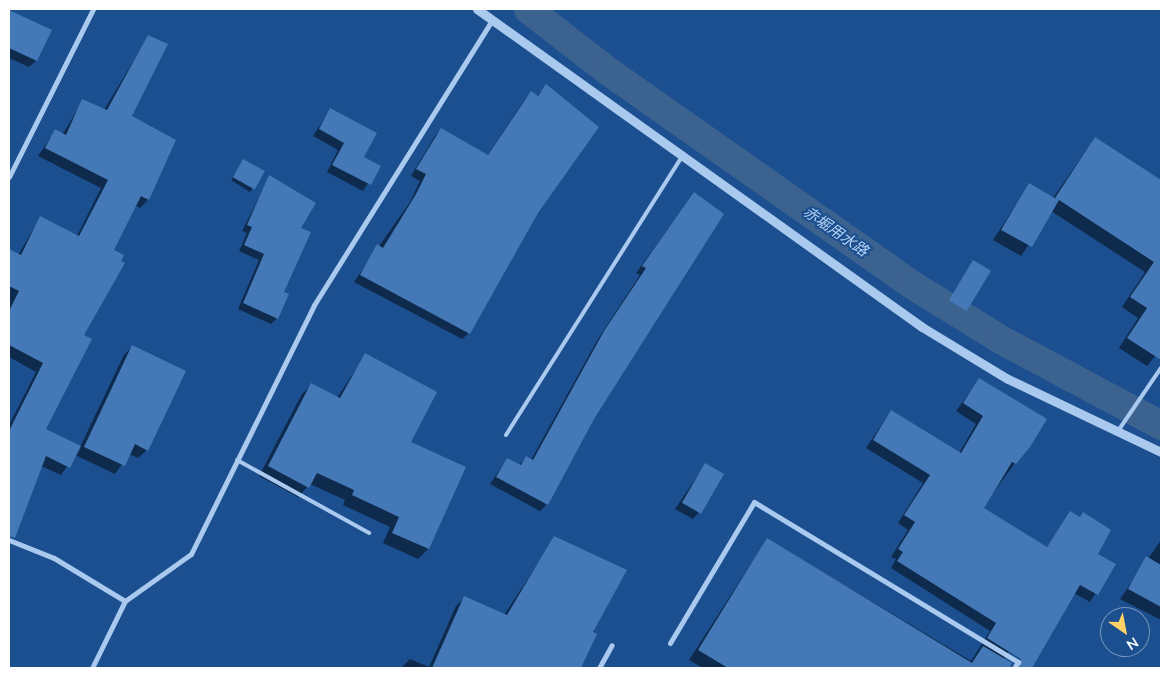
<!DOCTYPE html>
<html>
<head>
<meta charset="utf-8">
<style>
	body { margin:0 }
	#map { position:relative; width:1170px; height:677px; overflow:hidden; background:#1b4f8f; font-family:Mulish,"Noto Sans JP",sans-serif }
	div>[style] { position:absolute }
	.shadow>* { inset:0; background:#0007; transform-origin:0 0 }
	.canal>* { height:29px; margin:-14.5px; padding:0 14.5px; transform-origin:14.5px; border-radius:14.5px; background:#3c6290 }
	.building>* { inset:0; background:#4478b7; transform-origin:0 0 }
	.service>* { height:4px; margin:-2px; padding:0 2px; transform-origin:2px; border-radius:2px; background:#a9c9ee }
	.minor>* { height:5px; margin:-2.5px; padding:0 2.5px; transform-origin:2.5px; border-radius:2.5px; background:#a9c9ee }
	.tertiary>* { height:9px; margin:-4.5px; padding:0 4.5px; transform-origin:4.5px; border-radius:4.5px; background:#a9c9ee }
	span { translate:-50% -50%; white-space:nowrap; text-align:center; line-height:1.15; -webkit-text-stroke:4px #1b4f8f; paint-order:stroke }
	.water-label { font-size:15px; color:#b5d3f5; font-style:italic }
	.frame { position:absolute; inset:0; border:10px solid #fff; pointer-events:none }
	.north { position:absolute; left:1100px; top:607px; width:50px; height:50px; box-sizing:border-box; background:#1b4f8f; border:1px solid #7695bc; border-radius:50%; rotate:147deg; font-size:14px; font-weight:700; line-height:20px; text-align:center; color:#fff }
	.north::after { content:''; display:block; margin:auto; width:18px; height:22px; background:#ffd166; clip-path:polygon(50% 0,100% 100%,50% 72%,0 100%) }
</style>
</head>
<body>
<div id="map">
	<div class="shadow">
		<div style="clip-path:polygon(9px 9px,36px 61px,29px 67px,9px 58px)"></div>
		<div style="clip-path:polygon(148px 37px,131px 117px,175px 140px,148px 200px,140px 208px,135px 205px,112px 250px,45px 429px,80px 447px,124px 355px,132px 347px,147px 450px,138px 458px,129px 454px,115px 474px,75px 455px,61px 475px,41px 466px,9px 536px,9px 425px,36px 372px,9px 357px,9px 250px,18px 255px,40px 218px,77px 236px,101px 188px,38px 156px,55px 131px,62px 135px,83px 101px,104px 110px)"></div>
		<div style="clip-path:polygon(546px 86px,537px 213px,469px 333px,462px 339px,354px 282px,410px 202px,420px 181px,411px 176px,435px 136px,441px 129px,487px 156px,525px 99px,532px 93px,536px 97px)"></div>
		<div style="clip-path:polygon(330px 110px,363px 158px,379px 166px,363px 191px,327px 172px,338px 150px,313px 136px)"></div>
		<div style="clip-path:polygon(1095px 138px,1161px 181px,1161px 349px,1147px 366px,1119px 348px,1138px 318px,1122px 307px,1145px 272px,1051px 211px,1021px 256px,993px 240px,1029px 185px,1053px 198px)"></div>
		<div style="left:244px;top:160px;width:22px;height:24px;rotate:32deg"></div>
		<div style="clip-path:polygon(270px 176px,283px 292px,277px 318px,271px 324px,238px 309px,259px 260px,239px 251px,247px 233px,242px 231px)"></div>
		<div style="clip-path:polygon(694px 194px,592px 418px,547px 504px,540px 511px,490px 484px,507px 459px,519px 465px,526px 458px,531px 460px,598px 339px,640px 275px,636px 273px)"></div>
		<div style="clip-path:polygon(973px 262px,967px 309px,960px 316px,944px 307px)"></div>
		<div style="clip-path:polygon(366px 354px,409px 443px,465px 468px,428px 549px,418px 559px,383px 543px,390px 527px,343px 505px,345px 500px,310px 484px,298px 497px,259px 476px,302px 394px,312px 385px,337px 398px)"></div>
		<div style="clip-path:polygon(979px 380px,1015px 463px,982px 508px,1046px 548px,1070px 513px,1079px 518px,1083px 514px,1096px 554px,1114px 564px,1090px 602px,1074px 593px,1009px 651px,998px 668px,703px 668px,689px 660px,767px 539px,971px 661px,990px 631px,891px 568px,896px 559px,891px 557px,908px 530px,898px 523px,923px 483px,866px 448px,891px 411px,959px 453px,976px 424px,956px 411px)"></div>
		<div style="clip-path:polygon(705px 465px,699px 512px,693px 519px,675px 509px)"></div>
		<div style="clip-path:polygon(555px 538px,595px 634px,580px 668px,401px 668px,410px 659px,429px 667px,456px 606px,465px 597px,504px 615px)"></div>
		<div style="clip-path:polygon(1161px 540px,1161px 620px,1120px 599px)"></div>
	</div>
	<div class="canal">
		<div style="left:528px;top:9px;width:101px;rotate:37.8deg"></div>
		<div style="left:608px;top:71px;width:370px;rotate:35.1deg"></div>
		<div style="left:911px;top:284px;width:105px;rotate:31.7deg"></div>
		<div style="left:1000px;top:339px;width:183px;rotate:28.1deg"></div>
	</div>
	<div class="building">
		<div style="clip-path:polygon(9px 10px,52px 30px,37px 61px,9px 48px)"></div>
		<div style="clip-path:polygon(148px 35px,168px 44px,132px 116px,176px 140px,149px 200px,141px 196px,114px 250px,124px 255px,121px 261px,125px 263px,84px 335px,92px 339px,46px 429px,81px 446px,70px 468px,46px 456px,15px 538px,9px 536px,9px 431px,43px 363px,9px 345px,9px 311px,19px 291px,9px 286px,9px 249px,21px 255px,40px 216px,79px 236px,108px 180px,45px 148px,55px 129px,66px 135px,82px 99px,107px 110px)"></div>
		<div style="clip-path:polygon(546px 84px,599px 127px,538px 213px,470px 334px,360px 275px,377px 244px,383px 248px,416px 194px,426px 174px,416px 169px,441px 128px,488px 155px,531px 91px,538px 96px)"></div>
		<div style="clip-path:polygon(330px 108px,377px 133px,364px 157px,381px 166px,371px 185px,332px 165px,344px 143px,319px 129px)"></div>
		<div style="clip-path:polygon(1095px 137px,1161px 180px,1161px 360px,1127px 338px,1147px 308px,1130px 297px,1154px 262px,1059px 200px,1032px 247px,1001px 230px,1029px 183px,1058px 200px,1055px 198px)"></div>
		<div style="left:243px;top:159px;width:25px;height:21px;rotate:29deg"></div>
		<div style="clip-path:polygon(269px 175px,316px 203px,301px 228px,311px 232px,284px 292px,289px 294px,278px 319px,243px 303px,264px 254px,244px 245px,252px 227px,247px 225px)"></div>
		<div style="clip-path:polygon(694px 192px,724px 214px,594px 419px,548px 505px,496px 477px,507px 458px,521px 465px,526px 456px,533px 460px,604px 331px,646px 268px,642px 266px)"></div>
		<div style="left:973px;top:260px;width:21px;height:47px;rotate:31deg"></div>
		<div style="clip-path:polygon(132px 345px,186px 371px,148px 451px,135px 444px,125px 466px,84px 447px)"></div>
		<div style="clip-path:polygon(365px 353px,437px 392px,411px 442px,466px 467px,429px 549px,392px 533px,399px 517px,352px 495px,354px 490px,317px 473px,309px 488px,268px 466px,311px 383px,340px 398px)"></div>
		<div style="clip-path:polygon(979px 378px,1047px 419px,1030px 447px,1016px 464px,1012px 462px,984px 508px,1047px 547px,1070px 511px,1080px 517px,1083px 512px,1111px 530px,1098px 554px,1116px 564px,1098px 595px,1080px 585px,1032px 668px,1019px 668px,1021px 659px,987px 638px,996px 623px,897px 561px,903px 552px,898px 549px,915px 522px,904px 515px,930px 475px,873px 440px,891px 410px,961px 453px,983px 416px,963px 403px)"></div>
		<div style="left:705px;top:463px;width:22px;height:46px;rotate:30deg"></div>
		<div style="clip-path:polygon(554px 536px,627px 570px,593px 632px,597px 634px,581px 668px,432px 668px,464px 596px,507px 615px)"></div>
		<div style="clip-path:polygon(767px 538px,972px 663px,983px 646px,1012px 663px,1010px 668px,728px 668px,698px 650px)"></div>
		<div style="clip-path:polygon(1146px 556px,1161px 565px,1161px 607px,1128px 589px)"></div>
	</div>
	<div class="service">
		<div style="left:1118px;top:431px;width:76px;rotate:-55.7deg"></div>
		<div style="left:506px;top:435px;width:329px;rotate:-57.7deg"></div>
		<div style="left:237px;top:460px;width:151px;rotate:28.9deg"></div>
	</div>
	<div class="minor">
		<div style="left:9px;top:177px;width:188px;rotate:-63.4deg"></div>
		<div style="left:9px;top:540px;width:48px;rotate:21.8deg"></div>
		<div style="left:54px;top:558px;width:83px;rotate:31.2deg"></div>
		<div style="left:670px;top:643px;width:164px;rotate:-59.2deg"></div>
		<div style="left:754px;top:502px;width:309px;rotate:31.2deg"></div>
		<div style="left:1018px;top:662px;width:7px;rotate:124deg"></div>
		<div style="left:92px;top:668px;width:75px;rotate:-63.8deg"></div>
		<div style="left:125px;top:601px;width:81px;rotate:-35.5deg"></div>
		<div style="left:191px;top:554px;width:278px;rotate:-63.7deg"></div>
		<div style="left:314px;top:305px;width:336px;rotate:-58deg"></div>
		<div style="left:599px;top:668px;width:26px;rotate:-61deg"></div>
	</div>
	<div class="tertiary">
		<div style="left:477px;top:9px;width:547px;rotate:35.55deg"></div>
		<div style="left:922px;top:327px;width:100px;rotate:31.2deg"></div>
		<div style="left:1008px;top:379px;width:170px;rotate:25.5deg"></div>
	</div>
	<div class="water-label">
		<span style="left:836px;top:231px;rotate:35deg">赤堀用水路</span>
	</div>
	<div class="frame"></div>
	<div class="north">N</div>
</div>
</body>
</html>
